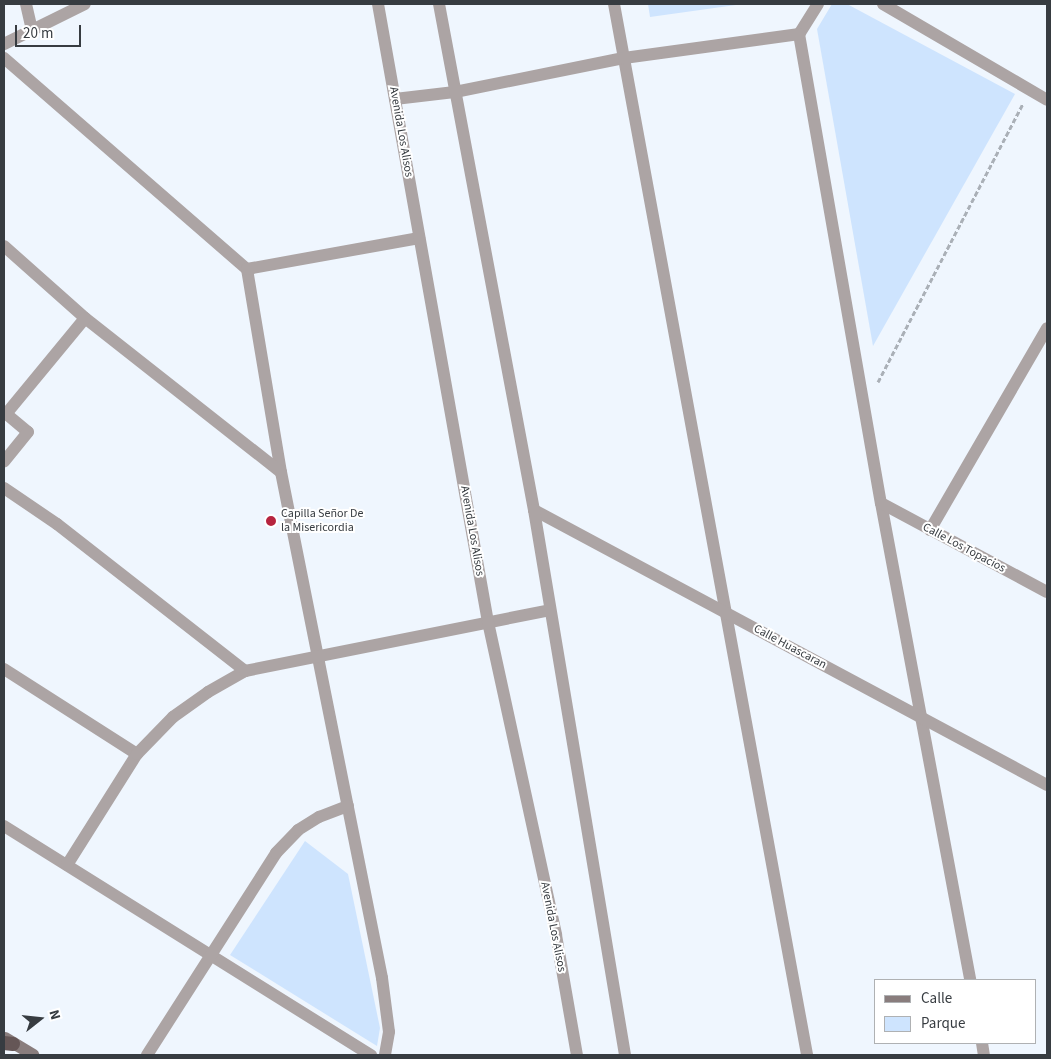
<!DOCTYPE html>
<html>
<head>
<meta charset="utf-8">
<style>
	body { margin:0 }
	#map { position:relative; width:1051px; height:1059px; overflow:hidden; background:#eff6fe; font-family:"Source Sans 3",sans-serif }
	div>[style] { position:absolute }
	.green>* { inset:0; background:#cee4fe }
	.path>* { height:3px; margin-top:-1.5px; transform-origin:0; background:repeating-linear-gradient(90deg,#aab0b7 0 5px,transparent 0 7.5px) }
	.service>* { height:12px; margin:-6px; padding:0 6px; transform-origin:6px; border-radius:6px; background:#aca4a4 }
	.minor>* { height:12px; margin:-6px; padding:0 6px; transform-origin:6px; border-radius:6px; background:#aca4a4 }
	.tertiary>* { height:12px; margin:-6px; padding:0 6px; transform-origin:6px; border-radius:6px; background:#aca4a4 }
	.secondary>* { height:12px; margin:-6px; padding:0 6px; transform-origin:6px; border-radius:6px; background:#897d7d }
	.trunk>* { height:14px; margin:-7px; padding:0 7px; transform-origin:7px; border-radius:7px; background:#655656 }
	.dots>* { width:14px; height:14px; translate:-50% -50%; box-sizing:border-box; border:2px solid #fff; border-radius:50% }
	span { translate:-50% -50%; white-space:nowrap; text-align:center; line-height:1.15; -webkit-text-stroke:4px #fff; paint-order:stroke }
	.street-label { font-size:12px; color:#373c41 }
	.poi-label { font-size:12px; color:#373c41 }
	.left { translate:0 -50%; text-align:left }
	.frame { position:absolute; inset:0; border:5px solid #373c41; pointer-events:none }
	.legend { position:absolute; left:874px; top:979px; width:162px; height:65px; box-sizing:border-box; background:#fff; border:1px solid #afb1b3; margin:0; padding:6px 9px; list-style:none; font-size:15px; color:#373c41 }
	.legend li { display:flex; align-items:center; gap:10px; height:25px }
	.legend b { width:25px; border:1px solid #afb1b3 }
	.north { position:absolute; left:15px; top:994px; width:50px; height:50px; -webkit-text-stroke:4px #fff; paint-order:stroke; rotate:74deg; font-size:14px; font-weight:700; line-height:20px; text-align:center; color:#373c41 }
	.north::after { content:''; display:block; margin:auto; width:18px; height:22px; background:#373c41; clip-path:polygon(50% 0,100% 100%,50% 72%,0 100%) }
	.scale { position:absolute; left:15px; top:25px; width:66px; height:22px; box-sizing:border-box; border:2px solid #373c41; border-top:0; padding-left:6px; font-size:15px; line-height:18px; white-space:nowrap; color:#373c41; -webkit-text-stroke:4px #fff; paint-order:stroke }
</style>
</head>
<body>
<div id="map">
	<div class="green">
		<div style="clip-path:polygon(648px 4px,743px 4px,650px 17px)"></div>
		<div style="clip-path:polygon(832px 4px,847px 4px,1015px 94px,873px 346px,817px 29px)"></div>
		<div style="clip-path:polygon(305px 841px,348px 874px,380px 1028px,377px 1046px,230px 955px)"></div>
	</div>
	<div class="path">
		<div style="left:878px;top:382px;width:314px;rotate:-62.5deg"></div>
	</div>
	<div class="service">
		<div style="left:930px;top:530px;width:233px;rotate:-59.9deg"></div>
	</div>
	<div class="minor">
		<div style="left:26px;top:4px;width:27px;rotate:77deg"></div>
		<div style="left:614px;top:4px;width:1069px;rotate:79.59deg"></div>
		<div style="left:818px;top:4px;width:36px;rotate:122deg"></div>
		<div style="left:799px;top:34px;width:476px;rotate:80.1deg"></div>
		<div style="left:881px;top:503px;width:485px;rotate:79.4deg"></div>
		<div style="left:883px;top:4px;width:190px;rotate:30.3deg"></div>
		<div style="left:4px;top:58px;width:322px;rotate:41deg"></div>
		<div style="left:247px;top:269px;width:206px;rotate:80.5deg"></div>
		<div style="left:281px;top:472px;width:516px;rotate:78.71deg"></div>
		<div style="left:382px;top:978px;width:54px;rotate:82.6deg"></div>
		<div style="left:389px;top:1032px;width:23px;rotate:100deg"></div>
		<div style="left:395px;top:99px;width:60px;rotate:-6.7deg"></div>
		<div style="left:455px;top:92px;width:172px;rotate:-11.4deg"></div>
		<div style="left:624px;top:58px;width:177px;rotate:-7.8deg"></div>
		<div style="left:4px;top:246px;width:108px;rotate:41.6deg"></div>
		<div style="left:85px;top:318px;width:249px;rotate:38.2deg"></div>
		<div style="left:247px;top:269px;width:175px;rotate:-10.2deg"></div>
		<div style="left:4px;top:412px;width:31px;rotate:40deg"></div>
		<div style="left:28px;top:432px;width:38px;rotate:129deg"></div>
		<div style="left:6px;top:414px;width:124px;rotate:-50.5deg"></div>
		<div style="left:4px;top:488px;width:64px;rotate:34.2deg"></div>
		<div style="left:57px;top:524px;width:239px;rotate:38deg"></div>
		<div style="left:881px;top:503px;width:188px;rotate:28.2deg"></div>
		<div style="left:534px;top:510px;width:582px;rotate:28.19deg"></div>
		<div style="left:4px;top:669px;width:158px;rotate:32.6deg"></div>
		<div style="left:4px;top:826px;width:433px;rotate:32deg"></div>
		<div style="left:67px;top:865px;width:131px;rotate:-57.8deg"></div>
		<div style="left:137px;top:754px;width:52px;rotate:-45.8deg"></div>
		<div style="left:173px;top:717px;width:43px;rotate:-35.5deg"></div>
		<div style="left:208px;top:692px;width:43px;rotate:-29.6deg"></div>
		<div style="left:245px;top:671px;width:311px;rotate:-11.3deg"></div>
		<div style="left:982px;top:1043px;width:12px;rotate:81deg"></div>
		<div style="left:147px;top:1055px;width:240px;rotate:-57.4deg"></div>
		<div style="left:276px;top:853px;width:32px;rotate:-46deg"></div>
		<div style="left:298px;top:830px;width:25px;rotate:-32deg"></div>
		<div style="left:319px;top:817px;width:31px;rotate:-21deg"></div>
	</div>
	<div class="tertiary">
		<div style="left:378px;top:4px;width:628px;rotate:79.91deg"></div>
		<div style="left:488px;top:622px;width:320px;rotate:77.7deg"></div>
		<div style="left:556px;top:935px;width:122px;rotate:80.1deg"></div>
		<div style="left:439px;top:4px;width:515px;rotate:79.37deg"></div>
		<div style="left:534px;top:510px;width:553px;rotate:80.52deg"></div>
		<div style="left:4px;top:44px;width:90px;rotate:-26.3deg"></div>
	</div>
	<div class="secondary">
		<div style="left:5px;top:1038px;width:33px;rotate:31deg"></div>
	</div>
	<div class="trunk">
		<div style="left:4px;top:1043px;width:9px;rotate:6deg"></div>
	</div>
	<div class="dots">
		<div style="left:271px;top:521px;background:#b6243f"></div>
	</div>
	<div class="street-label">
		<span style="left:401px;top:132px;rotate:80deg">Avenida Los Alisos</span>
		<span style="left:472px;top:531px;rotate:80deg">Avenida Los Alisos</span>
		<span style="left:964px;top:548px;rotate:28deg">Calle Los Topacios</span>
		<span style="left:790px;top:647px;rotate:28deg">Calle Huascaran</span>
		<span style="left:553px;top:927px;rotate:79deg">Avenida Los Alisos</span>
	</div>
	<div class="poi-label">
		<span class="left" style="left:281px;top:521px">Capilla Señor De<br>la Misericordia</span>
	</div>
	<div class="frame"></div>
	<ul class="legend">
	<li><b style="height:6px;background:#897d7d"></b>Calle</li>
	<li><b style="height:14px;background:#cee4fe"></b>Parque</li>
	</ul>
	<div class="north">N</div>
	<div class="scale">20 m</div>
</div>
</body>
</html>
